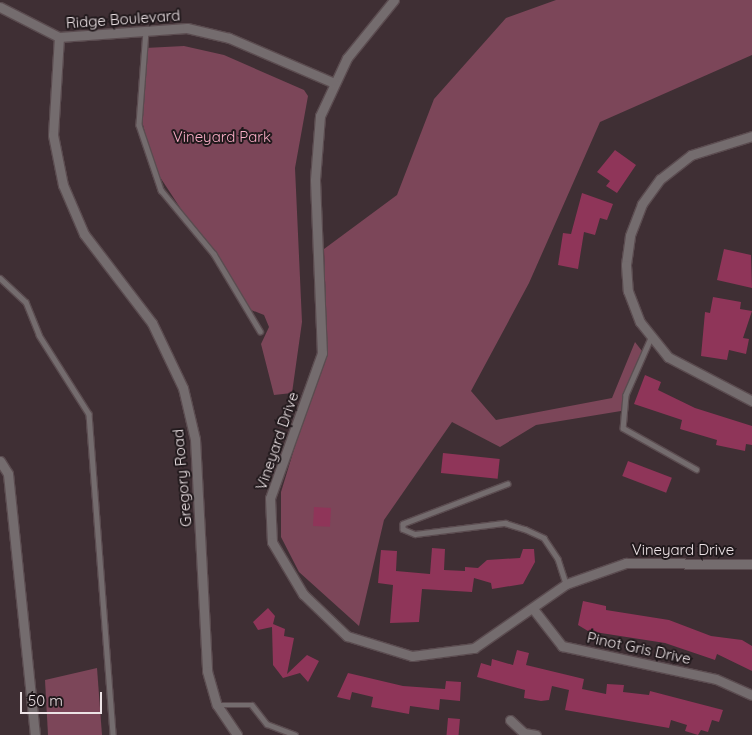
<!DOCTYPE html>
<html>
<head>
<meta charset="utf-8">
<style>
	body { margin:0 }
	#map { position:relative; width:752px; height:735px; overflow:hidden; background:#3f2f34; font-family:Quicksand,sans-serif }
	div>[style] { position:absolute }
	.green>* { inset:0; background:#7c4659 }
	.building>* { inset:0; background:#8f3559; transform-origin:0 0 }
	.roads { filter:drop-shadow(1px 0 #5b4c50) drop-shadow(-1px 0 #5b4c50) drop-shadow(0 1px #5b4c50) drop-shadow(0 -1px #5b4c50) }
	.lane>* { height:4.5px; margin:-2.25px; padding:0 2.25px; transform-origin:2.25px; border-radius:2.25px; background:#746c6e }
	.street>* { height:9px; margin:-4.5px; padding:0 4.5px; transform-origin:4.5px; border-radius:4.5px; background:#746c6e }
	span { translate:-50% -50%; white-space:nowrap; text-align:center; line-height:1.15; -webkit-text-stroke:4px #21191c; paint-order:stroke }
	.street-label { font-size:15px; color:#ede3e6 }
	.park-label { font-size:15px; color:#fbafc8 }
	.scale { position:absolute; left:20px; top:692px; width:82px; height:22px; box-sizing:border-box; border:2px solid #ede3e6; border-top:0; padding-left:6px; font-size:15px; line-height:18px; white-space:nowrap; color:#ede3e6; -webkit-text-stroke:4px #21191c; paint-order:stroke }
</style>
</head>
<body>
<div id="map">
	<div class="green">
		<div style="clip-path:polygon(556px 0,752px 0,752px 55px,600px 122px,529px 283px,471px 391px,496px 420px,612px 398px,635px 342px,642px 351px,621px 411px,536px 425px,500px 447px,452px 422px,384px 520px,359px 626px,299px 572px,281px 537px,281px 492px,327px 341px,324px 249px,397px 195px,434px 99px,506px 18px)"></div>
		<div style="clip-path:polygon(184px 46px,224px 55px,304px 90px,308px 96px,295px 168px,302px 322px,292px 393px,274px 395px,261px 344px,269px 327px,264px 315px,246px 308px,154px 168px,142px 121px,145px 48px)"></div>
		<div style="clip-path:polygon(97px 668px,102px 735px,48px 735px,45px 680px)"></div>
	</div>
	<div class="building">
		<div style="clip-path:polygon(615px 150px,636px 165px,617px 193px,606px 186px,610px 181px,597px 172px)"></div>
		<div style="clip-path:polygon(582px 193px,613px 204px,607px 220px,600px 218px,595px 235px,584px 232px,578px 269px,558px 265px,563px 233px,571px 234px)"></div>
		<div style="clip-path:polygon(724px 249px,751px 255px,752px 288px,717px 280px)"></div>
		<div style="clip-path:polygon(713px 297px,741px 302px,740px 309px,752px 311px,743px 338px,749px 339px,746px 354px,729px 350px,727px 360px,701px 356px,705px 312px,710px 313px)"></div>
		<div style="clip-path:polygon(645px 375px,661px 382px,658px 390px,695px 408px,752px 426px,752px 445px,746px 444px,745px 451px,716px 445px,717px 440px,680px 429px,682px 420px,634px 404px)"></div>
		<div style="left:443px;top:453px;width:57px;height:20px;rotate:6deg"></div>
		<div style="left:628px;top:461px;width:47px;height:16px;rotate:21deg"></div>
		<div style="left:314px;top:507px;width:17px;height:19px;rotate:3deg"></div>
		<div style="clip-path:polygon(432px 548px,445px 549px,444px 570px,465px 571px,465px 567px,478px 568px,487px 560px,520px 558px,523px 549px,534px 549px,535px 562px,523px 584px,492px 589px,491px 583px,474px 578px,472px 592px,422px 589px,419px 622px,390px 623px,393px 585px,378px 583px,381px 550px,397px 551px,396px 571px,430px 574px)"></div>
		<div style="clip-path:polygon(583px 601px,606px 606px,606px 610px,669px 620px,711px 636px,742px 640px,752px 646px,752px 671px,717px 654px,715px 660px,665px 643px,588px 631px,578px 625px)"></div>
		<div style="clip-path:polygon(268px 608px,275px 616px,273px 624px,285px 629px,284px 636px,294px 638px,287px 674px,307px 655px,319px 661px,308px 682px,300px 673px,283px 678px,273px 665px,272px 627px,258px 630px,253px 622px)"></div>
		<div style="clip-path:polygon(517px 650px,529px 653px,526px 665px,584px 679px,582px 689px,606px 694px,607px 684px,624px 685px,623px 692px,649px 695px,650px 691px,723px 710px,719px 722px,712px 720px,708px 732px,701px 730px,698px 735px,685px 731px,687px 725px,671px 720px,669px 728px,565px 710px,569px 690px,552px 686px,549px 700px,541px 701px,524px 698px,525px 690px,477px 677px,481px 663px,491px 666px,492px 659px,513px 665px)"></div>
		<div style="clip-path:polygon(348px 673px,403px 686px,445px 689px,446px 681px,461px 682px,460px 701px,440px 699px,439px 710px,410px 706px,409px 714px,371px 707px,373px 697px,352px 692px,350px 700px,337px 697px)"></div>
		<div style="left:448px;top:718px;width:12px;height:17px;rotate:5deg"></div>
	</div>
	<div class="roads">
		<div class="lane">
			<div style="left:146px;top:31px;width:94px;rotate:94.3deg"></div>
			<div style="left:139px;top:125px;width:69px;rotate:71.3deg"></div>
			<div style="left:161px;top:190px;width:83px;rotate:50.4deg"></div>
			<div style="left:214px;top:254px;width:90px;rotate:59.1deg"></div>
			<div style="left:0;top:278px;width:35px;rotate:43deg"></div>
			<div style="left:26px;top:302px;width:35px;rotate:68deg"></div>
			<div style="left:39px;top:335px;width:93px;rotate:57.7deg"></div>
			<div style="left:89px;top:414px;width:322px;rotate:85.7deg"></div>
			<div style="left:651px;top:338px;width:62px;rotate:113.7deg"></div>
			<div style="left:626px;top:395px;width:33px;rotate:95deg"></div>
			<div style="left:623px;top:428px;width:84px;rotate:29.3deg"></div>
			<div style="left:508px;top:484px;width:112px;rotate:159.1deg"></div>
			<div style="left:403px;top:524px;width:5px;rotate:90deg"></div>
			<div style="left:403px;top:529px;width:13px;rotate:23deg"></div>
			<div style="left:415px;top:534px;width:91px;rotate:-7deg"></div>
			<div style="left:505px;top:523px;width:21px;rotate:17deg"></div>
			<div style="left:525px;top:529px;width:21px;rotate:25deg"></div>
			<div style="left:544px;top:538px;width:25px;rotate:56deg"></div>
			<div style="left:558px;top:559px;width:26px;rotate:72deg"></div>
			<div style="left:218px;top:705px;width:34px"></div>
			<div style="left:252px;top:705px;width:24px;rotate:52deg"></div>
			<div style="left:267px;top:724px;width:30px;rotate:21deg"></div>
		</div>
		<div class="street">
			<div style="left:394px;top:0;width:75px;rotate:129deg"></div>
			<div style="left:347px;top:58px;width:64px;rotate:115deg"></div>
			<div style="left:320px;top:116px;width:64px;rotate:94.5deg"></div>
			<div style="left:315px;top:180px;width:173px;rotate:87.7deg"></div>
			<div style="left:322px;top:353px;width:154px;rotate:109.7deg"></div>
			<div style="left:270px;top:498px;width:44px;rotate:87.4deg"></div>
			<div style="left:272px;top:542px;width:61px;rotate:59.2deg"></div>
			<div style="left:303px;top:594px;width:61px;rotate:43.7deg"></div>
			<div style="left:347px;top:636px;width:68px;rotate:17.1deg"></div>
			<div style="left:412px;top:656px;width:63px;rotate:-7.4deg"></div>
			<div style="left:474px;top:648px;width:112px;rotate:-34.8deg"></div>
			<div style="left:566px;top:584px;width:64px;rotate:-19.3deg"></div>
			<div style="left:626px;top:563px;width:126px;rotate:0.5deg"></div>
			<div style="left:0;top:7px;width:66px;rotate:27deg"></div>
			<div style="left:59px;top:37px;width:128px;rotate:-4deg"></div>
			<div style="left:187px;top:28px;width:43px;rotate:13.4deg"></div>
			<div style="left:229px;top:38px;width:114px;rotate:23.2deg"></div>
			<div style="left:59px;top:37px;width:98px;rotate:93.5deg"></div>
			<div style="left:53px;top:135px;width:51px;rotate:78.7deg"></div>
			<div style="left:63px;top:185px;width:53px;rotate:66.8deg"></div>
			<div style="left:84px;top:234px;width:112px;rotate:52.6deg"></div>
			<div style="left:152px;top:323px;width:72px;rotate:64.5deg"></div>
			<div style="left:183px;top:388px;width:52px;rotate:76.8deg"></div>
			<div style="left:195px;top:439px;width:232px;rotate:87deg"></div>
			<div style="left:207px;top:671px;width:35px;rotate:74deg"></div>
			<div style="left:217px;top:705px;width:36px;rotate:56deg"></div>
			<div style="left:752px;top:136px;width:64px;rotate:162.7deg"></div>
			<div style="left:691px;top:155px;width:39px;rotate:142deg"></div>
			<div style="left:660px;top:179px;width:31px;rotate:126deg"></div>
			<div style="left:642px;top:204px;width:34px;rotate:111deg"></div>
			<div style="left:630px;top:236px;width:29px;rotate:98deg"></div>
			<div style="left:626px;top:265px;width:26px;rotate:86deg"></div>
			<div style="left:628px;top:291px;width:33px;rotate:69deg"></div>
			<div style="left:640px;top:322px;width:45px;rotate:51.3deg"></div>
			<div style="left:668px;top:357px;width:95px;rotate:27.6deg"></div>
			<div style="left:0;top:461px;width:15px;rotate:58deg"></div>
			<div style="left:8px;top:474px;width:262px;rotate:84.1deg"></div>
			<div style="left:534px;top:610px;width:46px;rotate:52.1deg"></div>
			<div style="left:562px;top:646px;width:157px;rotate:12.1deg"></div>
			<div style="left:716px;top:679px;width:39px;rotate:24deg"></div>
			<div style="left:510px;top:720px;width:19px;rotate:43deg"></div>
			<div style="left:524px;top:733px;width:12px;rotate:9deg"></div>
		</div>
	</div>
	<div class="street-label">
		<span style="left:123px;top:19px;rotate:-4deg">Ridge Boulevard</span>
		<span style="left:277px;top:441px;rotate:-71deg">Vineyard Drive</span>
		<span style="left:182px;top:478px;rotate:-95deg">Gregory Road</span>
		<span style="left:683px;top:550px">Vineyard Drive</span>
		<span style="left:639px;top:648px;rotate:12deg">Pinot Gris Drive</span>
	</div>
	<div class="park-label">
		<span style="left:222px;top:137px">Vineyard Park</span>
	</div>
	<div class="scale">50 m</div>
</div>
</body>
</html>
